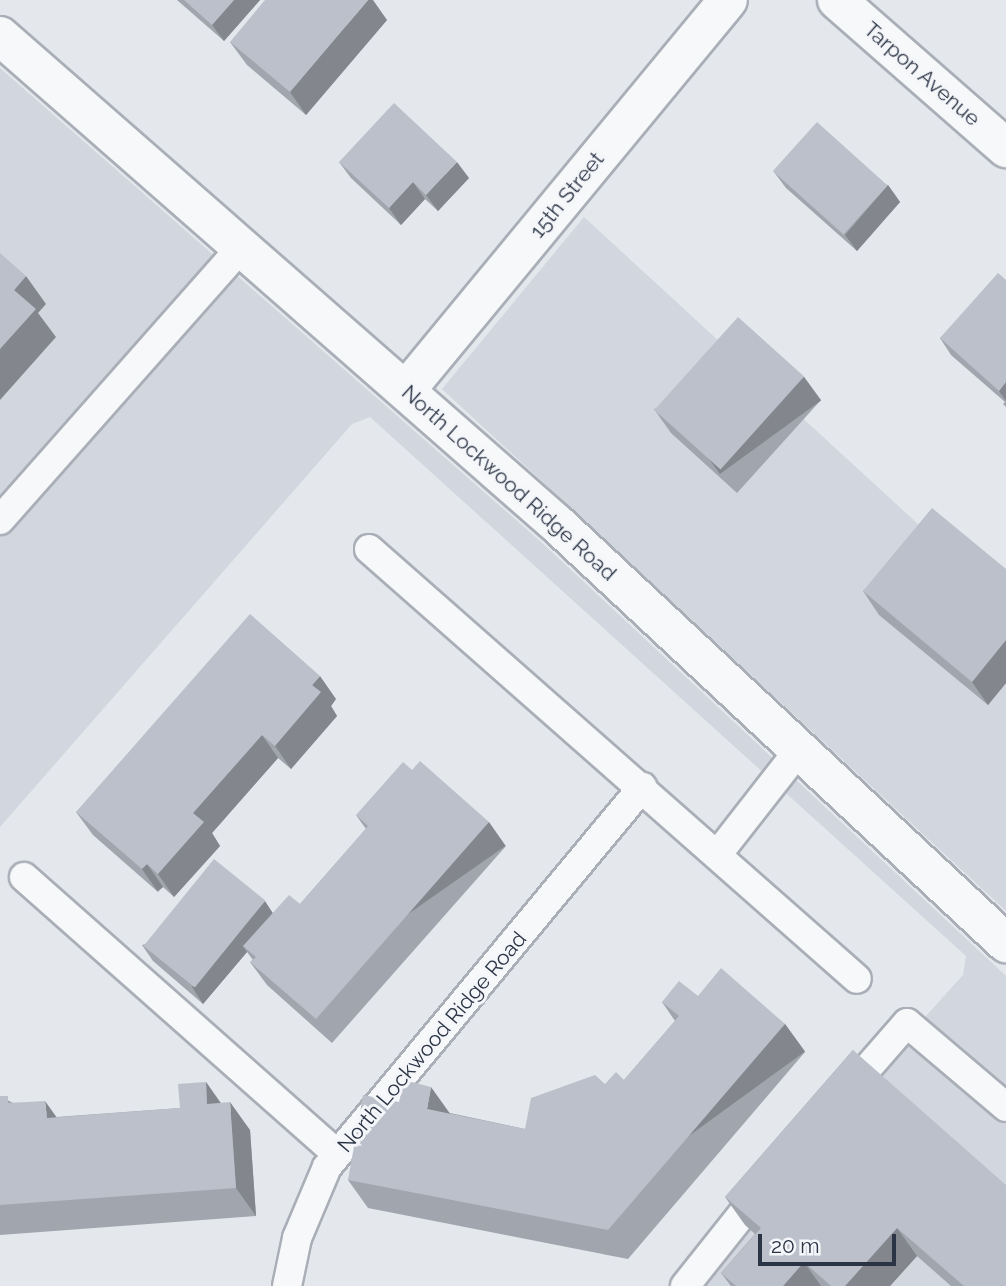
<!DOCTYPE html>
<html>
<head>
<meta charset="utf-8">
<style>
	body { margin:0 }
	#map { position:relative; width:1006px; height:1286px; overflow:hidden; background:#e4e7ec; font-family:Raleway,sans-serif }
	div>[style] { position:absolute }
	.built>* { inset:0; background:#d2d6de }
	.roads { filter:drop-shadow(2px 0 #a9aeb7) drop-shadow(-2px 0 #a9aeb7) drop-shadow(0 2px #a9aeb7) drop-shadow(0 -2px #a9aeb7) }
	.service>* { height:28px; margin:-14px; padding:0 14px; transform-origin:14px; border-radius:14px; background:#f7f8fa }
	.minor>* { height:38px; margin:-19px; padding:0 19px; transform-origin:19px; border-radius:19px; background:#f7f8fa }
	.tertiary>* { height:38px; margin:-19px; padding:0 19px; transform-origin:19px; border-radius:19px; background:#f7f8fa }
	.wall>* { inset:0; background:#a1a5ae }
	.shaded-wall>* { inset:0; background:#83868d; transform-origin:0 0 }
	.building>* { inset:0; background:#bbc0ca; transform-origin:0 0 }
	span { translate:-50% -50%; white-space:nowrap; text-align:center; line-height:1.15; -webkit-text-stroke:6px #f4f6f9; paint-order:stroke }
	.street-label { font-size:21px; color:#2b3445 }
	.scale { position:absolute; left:758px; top:1234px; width:138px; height:32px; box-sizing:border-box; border:4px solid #2b3445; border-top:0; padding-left:9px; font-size:21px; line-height:24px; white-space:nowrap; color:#2b3445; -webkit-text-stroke:5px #f4f6f9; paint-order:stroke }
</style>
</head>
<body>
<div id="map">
	<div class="built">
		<div style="clip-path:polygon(0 68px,540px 541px,1006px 976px,1006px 1286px,682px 1286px,963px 975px,966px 956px,370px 417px,352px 424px,0 827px)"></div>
		<div style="clip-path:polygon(584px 217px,1006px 605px,1006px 911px,442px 389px)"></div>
	</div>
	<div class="roads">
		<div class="service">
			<div style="left:0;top:520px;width:366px;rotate:-48.5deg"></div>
			<div style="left:369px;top:549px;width:650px;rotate:41.38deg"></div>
			<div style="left:717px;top:855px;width:133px;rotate:-52deg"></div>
			<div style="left:24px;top:877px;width:418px;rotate:41.5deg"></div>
			<div style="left:845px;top:1094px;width:94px;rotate:-48.9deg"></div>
			<div style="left:907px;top:1023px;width:130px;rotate:40.3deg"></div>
			<div style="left:287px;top:1286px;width:49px;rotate:-78.2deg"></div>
			<div style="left:297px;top:1238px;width:77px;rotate:-67.1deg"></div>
			<div style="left:327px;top:1167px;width:494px;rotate:-50.3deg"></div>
			<div style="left:685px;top:1286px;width:125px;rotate:-51.5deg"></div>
		</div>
		<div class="minor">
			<div style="left:837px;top:0;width:225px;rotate:41.2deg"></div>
			<div style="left:407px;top:389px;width:504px;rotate:-50.47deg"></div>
		</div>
		<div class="tertiary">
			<div style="left:0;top:36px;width:739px;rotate:41.22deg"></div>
			<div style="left:556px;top:523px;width:616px;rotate:43.03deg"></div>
		</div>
	</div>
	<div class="wall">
		<div style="clip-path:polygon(177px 0,260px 0,224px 41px)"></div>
		<div style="clip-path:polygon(387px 20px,306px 115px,247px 65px,230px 42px)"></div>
		<div style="clip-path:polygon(339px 162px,469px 178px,438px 211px,425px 199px,401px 225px,351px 178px)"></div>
		<div style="clip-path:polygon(774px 172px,888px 185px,900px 202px,857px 251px,786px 188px)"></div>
		<div style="clip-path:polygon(1006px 280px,1006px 407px,1003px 404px,1005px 402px,951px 355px,940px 338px)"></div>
		<div style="clip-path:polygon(804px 377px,821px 400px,737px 493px,671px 433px,654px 409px)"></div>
		<div style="clip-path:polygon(1006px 569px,1006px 683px,988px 705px,879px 615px,863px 591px)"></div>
		<div style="clip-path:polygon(336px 699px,331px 706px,337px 716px,291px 769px,278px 758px,212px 833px,220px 846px,174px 897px,163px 887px,158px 892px,93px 835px,76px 812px)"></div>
		<div style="clip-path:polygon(356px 815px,506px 846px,332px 1043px,267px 985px,250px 962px,253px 960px,247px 952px,203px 1004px,153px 961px,142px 945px,273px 913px,300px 904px,366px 829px)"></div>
		<div style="clip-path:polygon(698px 996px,785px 1024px,805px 1052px,628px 1259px,368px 1208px,348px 1180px,399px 1102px,525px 1129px,605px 1084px,624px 1080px,675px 1021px,662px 1002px)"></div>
		<div style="clip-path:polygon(853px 1050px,1006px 1286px,951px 1286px,917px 1256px,890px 1286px,731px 1286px,721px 1273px,755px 1234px,745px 1225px,725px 1197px)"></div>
		<div style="clip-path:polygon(206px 1082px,221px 1103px,250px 1130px,256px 1216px,0 1235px,0 1096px,13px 1103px,56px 1117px,180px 1108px)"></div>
	</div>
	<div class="shaded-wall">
		<div style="clip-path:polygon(234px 0,260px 0,224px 41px,212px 25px)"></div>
		<div style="clip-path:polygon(368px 0,373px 0,387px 20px,306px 115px,290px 92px)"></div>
		<div style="clip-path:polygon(457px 162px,469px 178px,438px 211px,426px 195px)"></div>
		<div style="clip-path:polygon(413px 182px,425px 199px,401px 225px,389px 208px)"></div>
		<div style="clip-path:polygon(888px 185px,900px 202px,857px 251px,845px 235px)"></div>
		<div style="clip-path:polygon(26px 276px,46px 304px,38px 313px,56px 337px,0 400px,0 349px,14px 290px)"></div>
		<div style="left:804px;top:377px;width:29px;height:125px;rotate:54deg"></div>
		<div style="clip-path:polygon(1006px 382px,1006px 401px,999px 391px)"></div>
		<div style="clip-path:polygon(1006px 640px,1006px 683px,988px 705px,972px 682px)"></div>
		<div style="clip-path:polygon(320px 676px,336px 699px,331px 706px,337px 716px,291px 769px,275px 746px,312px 685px)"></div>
		<div style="clip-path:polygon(262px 735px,278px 758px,212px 833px,220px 846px,174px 897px,158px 874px,193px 813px)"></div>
		<div style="left:489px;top:822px;width:29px;height:262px;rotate:55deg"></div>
		<div style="left:147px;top:864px;width:28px;height:7px;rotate:55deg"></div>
		<div style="clip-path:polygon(265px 901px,276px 918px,243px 946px,247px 952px,203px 1004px,192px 987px)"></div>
		<div style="left:785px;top:1024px;width:34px;height:272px;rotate:54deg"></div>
		<div style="clip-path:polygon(206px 1082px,226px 1111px,207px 1104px)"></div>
		<div style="clip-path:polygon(431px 1087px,451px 1115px,427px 1109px)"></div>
		<div style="clip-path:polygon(45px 1101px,65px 1129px,47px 1118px)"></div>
		<div style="clip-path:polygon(230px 1102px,250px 1130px,256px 1216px,236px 1188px)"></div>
		<div style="clip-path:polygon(897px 1228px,917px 1256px,890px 1286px,845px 1286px)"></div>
		<div style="clip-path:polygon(804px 1262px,821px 1286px,783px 1286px)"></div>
	</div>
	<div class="building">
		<div style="clip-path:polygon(184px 0,234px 0,212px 25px)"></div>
		<div style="clip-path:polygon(265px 0,368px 0,290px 92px,230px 42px)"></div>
		<div style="clip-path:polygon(394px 103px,457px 162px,426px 195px,413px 182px,389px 208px,339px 162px)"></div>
		<div style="left:817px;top:122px;width:95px;height:66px;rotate:42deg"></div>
		<div style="clip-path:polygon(0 253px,26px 276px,14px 290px,36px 309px,0 349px)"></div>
		<div style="clip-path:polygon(998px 273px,1006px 280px,1006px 382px,999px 391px,940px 338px)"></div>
		<div style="left:738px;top:317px;width:89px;height:125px;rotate:42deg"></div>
		<div style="clip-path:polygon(932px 508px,1006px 569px,1006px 640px,972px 682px,863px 591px)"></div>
		<div style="clip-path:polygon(250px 614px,320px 676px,312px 685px,321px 692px,275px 746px,262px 735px,193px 813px,204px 822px,158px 874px,147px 864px,142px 869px,76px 812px)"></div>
		<div style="clip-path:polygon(420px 761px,489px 822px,316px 1019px,250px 962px,256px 957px,243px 946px,289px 895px,300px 904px,368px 826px,356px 815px,403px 762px,412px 770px)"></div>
		<div style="left:214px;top:859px;width:66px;height:112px;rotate:39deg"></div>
		<div style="clip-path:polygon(721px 968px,785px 1024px,608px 1230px,348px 1180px,363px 1095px,399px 1102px,404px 1080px,431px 1087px,427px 1109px,525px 1129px,531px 1098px,595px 1075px,605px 1084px,616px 1072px,624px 1080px,679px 1016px,662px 1002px,679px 981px,698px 996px)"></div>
		<div style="clip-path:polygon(853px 1050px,1006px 1185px,1006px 1286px,964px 1286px,897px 1228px,845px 1286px,831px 1286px,804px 1262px,783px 1286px,736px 1286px,721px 1273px,761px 1228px,725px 1197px)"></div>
		<div style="clip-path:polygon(206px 1082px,207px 1104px,230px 1102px,236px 1188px,0 1205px,0 1096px,8px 1096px,8px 1103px,45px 1101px,47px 1118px,180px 1108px,178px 1084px)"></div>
	</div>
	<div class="street-label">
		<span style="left:922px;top:74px;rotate:41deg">Tarpon Avenue</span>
		<span style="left:567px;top:195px;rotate:-51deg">15th Street</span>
		<span style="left:509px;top:483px;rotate:42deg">North Lockwood Ridge Road</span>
		<span style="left:432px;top:1042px;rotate:-50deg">North Lockwood Ridge Road</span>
	</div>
	<div class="scale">20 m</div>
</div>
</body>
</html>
